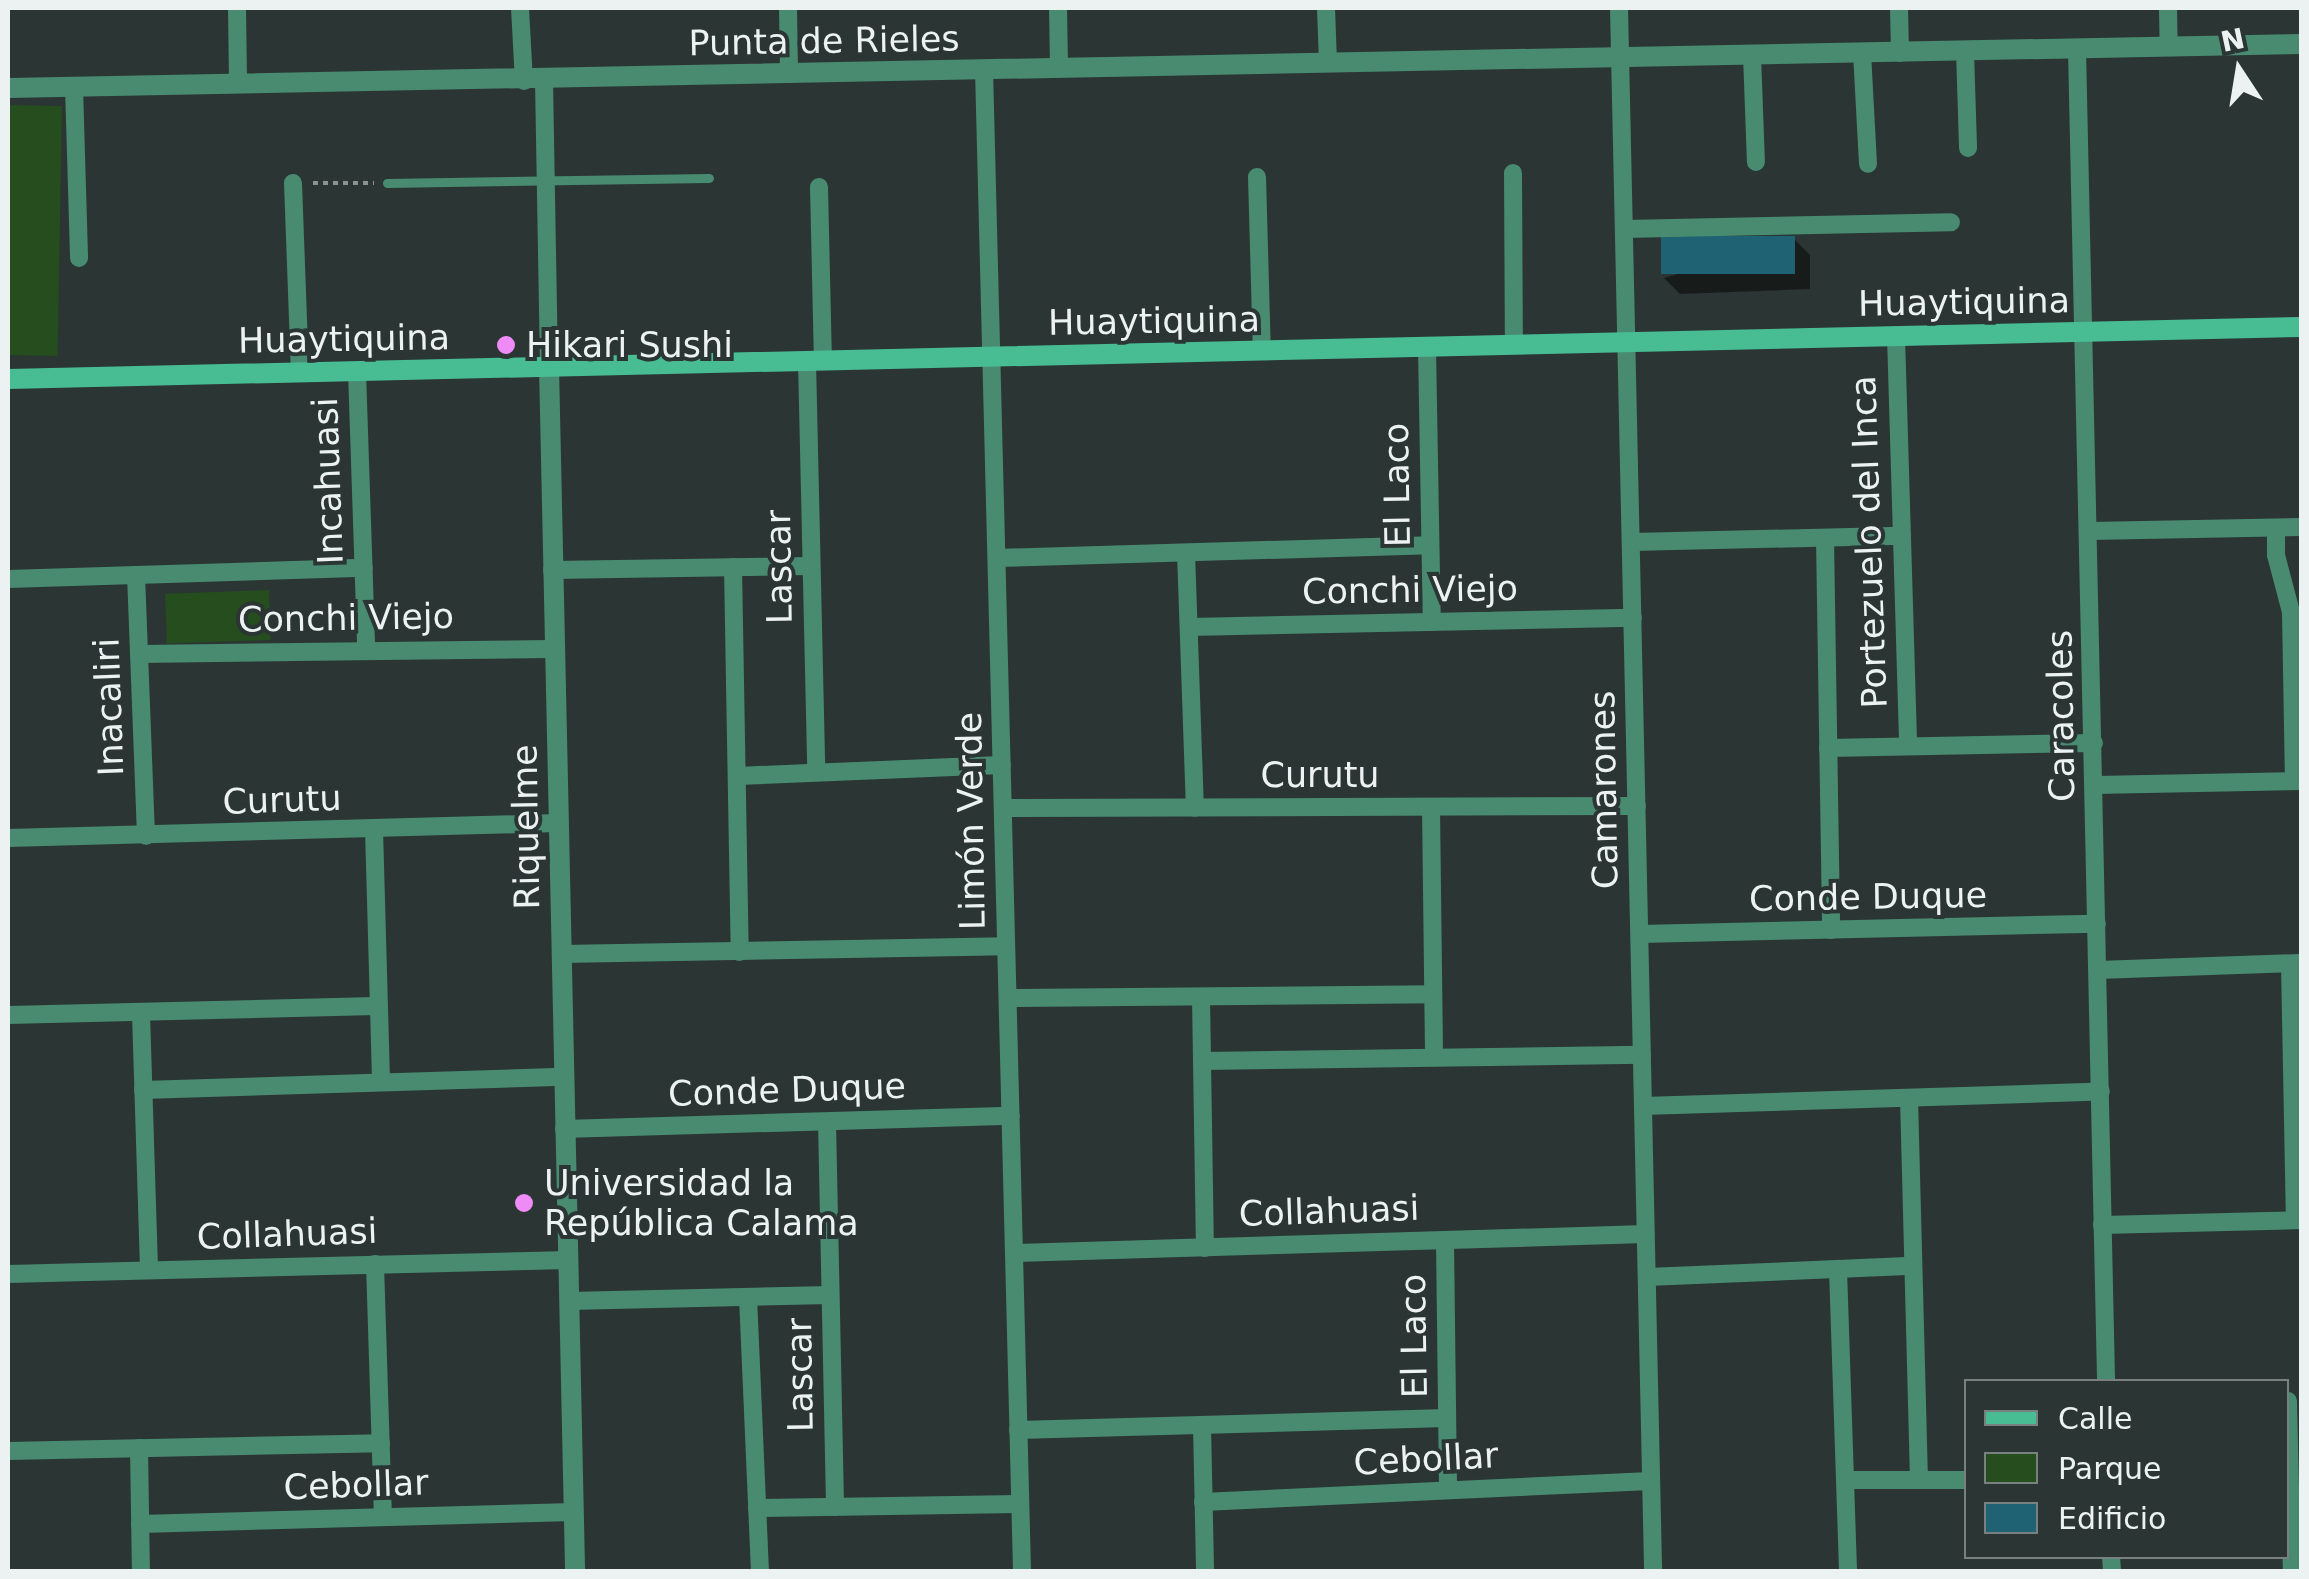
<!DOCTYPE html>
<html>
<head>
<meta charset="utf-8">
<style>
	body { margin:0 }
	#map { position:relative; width:2309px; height:1579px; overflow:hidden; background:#2b3534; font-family:"DejaVu Sans",sans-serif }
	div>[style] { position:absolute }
	.green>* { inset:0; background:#254d1d; transform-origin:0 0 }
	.shadow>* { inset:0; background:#0007 }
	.building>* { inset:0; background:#1e6273; transform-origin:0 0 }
	.path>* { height:4px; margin-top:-2px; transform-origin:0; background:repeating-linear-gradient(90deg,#8b9392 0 5px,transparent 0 10px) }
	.service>* { height:9px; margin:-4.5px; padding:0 4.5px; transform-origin:4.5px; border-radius:4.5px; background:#488b71 }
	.minor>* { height:18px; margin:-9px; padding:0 9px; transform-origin:9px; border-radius:9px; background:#488b71 }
	.tertiary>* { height:20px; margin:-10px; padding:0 10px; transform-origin:10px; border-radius:10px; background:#488b71 }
	.secondary>* { height:20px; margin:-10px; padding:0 10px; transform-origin:10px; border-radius:10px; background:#48bd94 }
	.dots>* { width:28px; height:28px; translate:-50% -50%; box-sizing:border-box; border:5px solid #2b3534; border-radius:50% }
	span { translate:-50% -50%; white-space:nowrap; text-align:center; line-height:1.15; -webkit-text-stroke:8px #2b3534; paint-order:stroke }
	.street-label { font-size:35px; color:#ecf2f1 }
	.poi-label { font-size:35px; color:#ecf2f1 }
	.left { translate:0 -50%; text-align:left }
	.frame { position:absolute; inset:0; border:10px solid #ecf2f1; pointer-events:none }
	.legend { position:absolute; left:1964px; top:1379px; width:325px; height:180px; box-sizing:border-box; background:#2b3534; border:2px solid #788180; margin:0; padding:12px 18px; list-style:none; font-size:30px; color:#ecf2f1 }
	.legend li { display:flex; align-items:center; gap:20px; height:50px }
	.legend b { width:50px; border:2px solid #788180 }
	.north { position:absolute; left:2189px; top:20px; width:100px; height:100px; -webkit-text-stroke:8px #2b3534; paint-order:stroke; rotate:348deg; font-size:28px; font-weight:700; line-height:40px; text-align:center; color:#ecf2f1 }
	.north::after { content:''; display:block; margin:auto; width:35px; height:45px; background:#ecf2f1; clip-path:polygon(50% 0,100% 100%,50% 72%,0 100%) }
</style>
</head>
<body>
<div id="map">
	<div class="green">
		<div style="left:8px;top:105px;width:54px;height:250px;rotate:1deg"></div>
		<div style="left:269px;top:590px;width:50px;height:104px;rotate:88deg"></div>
	</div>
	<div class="shadow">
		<div style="clip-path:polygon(1794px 239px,1810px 255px,1810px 289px,1680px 294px,1664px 278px)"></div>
	</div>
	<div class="building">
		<div style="left:1795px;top:236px;width:38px;height:134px;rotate:90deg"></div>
	</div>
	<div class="path">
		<div style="left:313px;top:183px;width:61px"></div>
	</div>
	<div class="service">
		<div style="left:387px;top:183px;width:322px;rotate:-0.9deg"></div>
	</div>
	<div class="minor">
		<div style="left:237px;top:8px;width:76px;rotate:89.2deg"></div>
		<div style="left:520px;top:8px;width:73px;rotate:86.9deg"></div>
		<div style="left:788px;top:8px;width:66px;rotate:89.1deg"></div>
		<div style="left:1058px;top:8px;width:60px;rotate:89deg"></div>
		<div style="left:1326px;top:8px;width:54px;rotate:87.9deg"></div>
		<div style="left:1619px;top:8px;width:1564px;rotate:88.75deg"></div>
		<div style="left:1899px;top:8px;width:45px;rotate:88.7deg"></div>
		<div style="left:2168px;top:8px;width:39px;rotate:89deg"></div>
		<div style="left:2077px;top:49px;width:1333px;rotate:88.75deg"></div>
		<div style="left:1965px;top:51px;width:97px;rotate:88.2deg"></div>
		<div style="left:1862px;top:53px;width:111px;rotate:86.9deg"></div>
		<div style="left:1752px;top:55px;width:107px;rotate:87.9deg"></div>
		<div style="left:984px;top:69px;width:1503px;rotate:88.55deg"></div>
		<div style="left:544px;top:80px;width:286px;rotate:89deg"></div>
		<div style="left:74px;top:87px;width:171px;rotate:88.3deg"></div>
		<div style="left:1513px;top:173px;width:172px;rotate:89.7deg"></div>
		<div style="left:1257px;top:177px;width:174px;rotate:88.4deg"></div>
		<div style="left:293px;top:183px;width:189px;rotate:87.9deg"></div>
		<div style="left:819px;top:187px;width:174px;rotate:88.7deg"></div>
		<div style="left:1624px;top:229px;width:327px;rotate:-1.2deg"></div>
		<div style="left:1896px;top:336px;width:410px;rotate:88.3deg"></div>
		<div style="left:1427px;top:347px;width:275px;rotate:89deg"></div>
		<div style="left:807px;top:361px;width:411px;rotate:88.7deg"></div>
		<div style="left:357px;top:371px;width:278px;rotate:88.1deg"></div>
		<div style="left:2276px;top:528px;width:27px;rotate:90deg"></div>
		<div style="left:2276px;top:555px;width:59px;rotate:75.3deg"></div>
		<div style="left:2291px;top:612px;width:169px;rotate:89deg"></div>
		<div style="left:2090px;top:531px;width:212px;rotate:-1.1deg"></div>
		<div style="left:1825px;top:538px;width:392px;rotate:89.1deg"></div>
		<div style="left:1631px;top:542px;width:271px;rotate:-1.3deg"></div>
		<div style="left:1186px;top:553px;width:255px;rotate:88deg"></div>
		<div style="left:997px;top:558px;width:433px;rotate:-1.7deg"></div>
		<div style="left:733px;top:567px;width:385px;rotate:89deg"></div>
		<div style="left:552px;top:570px;width:259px;rotate:-0.9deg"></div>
		<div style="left:136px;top:575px;width:261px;rotate:87.8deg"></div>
		<div style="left:8px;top:579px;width:356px;rotate:-1.8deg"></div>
		<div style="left:1189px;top:627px;width:444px;rotate:-1.2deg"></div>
		<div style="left:139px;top:654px;width:416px;rotate:-0.7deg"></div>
		<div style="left:1828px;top:748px;width:266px;rotate:-1.1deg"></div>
		<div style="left:737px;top:776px;width:265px;rotate:-2.4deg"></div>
		<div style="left:2095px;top:785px;width:207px;rotate:-1.1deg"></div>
		<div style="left:1431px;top:807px;width:250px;rotate:89.3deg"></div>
		<div style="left:1003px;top:808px;width:634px;rotate:-0.18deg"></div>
		<div style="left:374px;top:829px;width:253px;rotate:88.4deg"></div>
		<div style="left:8px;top:838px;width:550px;rotate:-1.56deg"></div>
		<div style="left:1640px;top:934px;width:457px;rotate:-1.3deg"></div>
		<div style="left:561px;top:954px;width:445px;rotate:-1deg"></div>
		<div style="left:2290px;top:964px;width:256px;rotate:88.9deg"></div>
		<div style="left:2098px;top:970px;width:203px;rotate:-2deg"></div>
		<div style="left:1201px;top:997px;width:251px;rotate:89.1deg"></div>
		<div style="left:1008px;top:998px;width:425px;rotate:-0.5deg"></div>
		<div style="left:141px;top:1014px;width:256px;rotate:88.2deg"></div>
		<div style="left:8px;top:1015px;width:368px;rotate:-1.4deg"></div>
		<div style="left:1202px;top:1061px;width:440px;rotate:-0.8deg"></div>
		<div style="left:143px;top:1090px;width:420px;rotate:-1.8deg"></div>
		<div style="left:1909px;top:1098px;width:382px;rotate:88.5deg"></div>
		<div style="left:1643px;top:1106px;width:458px;rotate:-1.8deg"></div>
		<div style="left:827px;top:1122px;width:385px;rotate:88.8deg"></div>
		<div style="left:564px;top:1129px;width:447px;rotate:-1.7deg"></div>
		<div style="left:2102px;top:1225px;width:200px;rotate:-1.4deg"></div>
		<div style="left:1445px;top:1241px;width:249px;rotate:89.3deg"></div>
		<div style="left:1014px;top:1253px;width:632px;rotate:-1.72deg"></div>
		<div style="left:375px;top:1264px;width:253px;rotate:88.2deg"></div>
		<div style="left:1838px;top:1269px;width:303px;rotate:88.1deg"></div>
		<div style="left:8px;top:1274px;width:560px;rotate:-1.43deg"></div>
		<div style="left:1647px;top:1277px;width:266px;rotate:-2.4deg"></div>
		<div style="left:748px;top:1297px;width:275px;rotate:87.5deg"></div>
		<div style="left:569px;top:1301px;width:261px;rotate:-1.3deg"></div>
		<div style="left:2288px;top:1401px;width:171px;rotate:88.7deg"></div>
		<div style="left:1202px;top:1425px;width:147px;rotate:88.8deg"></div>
		<div style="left:1018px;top:1430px;width:429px;rotate:-1.6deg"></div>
		<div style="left:139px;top:1448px;width:124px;rotate:89.1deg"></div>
		<div style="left:8px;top:1451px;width:373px;rotate:-1.2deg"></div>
		<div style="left:1845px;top:1480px;width:121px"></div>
		<div style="left:1203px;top:1502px;width:448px;rotate:-2.7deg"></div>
		<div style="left:757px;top:1508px;width:263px;rotate:-0.9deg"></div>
		<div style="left:140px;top:1524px;width:434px;rotate:-1.6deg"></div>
		<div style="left:2111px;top:1556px;width:16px;rotate:86deg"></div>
	</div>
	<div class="tertiary">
		<div style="left:8px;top:88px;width:2294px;rotate:-1.1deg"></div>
		<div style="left:549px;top:366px;width:1206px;rotate:88.76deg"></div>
	</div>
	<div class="secondary">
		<div style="left:8px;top:379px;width:2295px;rotate:-1.3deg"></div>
	</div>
	<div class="dots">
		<div style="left:506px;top:345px;background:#ef8bf7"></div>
		<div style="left:524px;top:1203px;background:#ef8bf7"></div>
	</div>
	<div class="street-label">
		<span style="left:824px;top:41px;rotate:-1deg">Punta de Rieles</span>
		<span style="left:1964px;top:302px;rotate:-1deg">Huaytiquina</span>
		<span style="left:1154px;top:321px;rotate:-1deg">Huaytiquina</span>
		<span style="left:344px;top:339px;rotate:-1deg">Huaytiquina</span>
		<span style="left:328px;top:481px;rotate:-92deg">Incahuasi</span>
		<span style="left:1397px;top:485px;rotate:-91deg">El Laco</span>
		<span style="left:1869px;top:542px;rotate:-92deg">Portezuelo del Inca</span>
		<span style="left:779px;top:567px;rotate:-91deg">Lascar</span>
		<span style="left:1410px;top:590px;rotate:-1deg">Conchi Viejo</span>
		<span style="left:346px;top:618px;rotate:-1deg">Conchi Viejo</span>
		<span style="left:109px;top:707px;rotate:-92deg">Inacaliri</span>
		<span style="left:2061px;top:716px;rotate:-91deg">Caracoles</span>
		<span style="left:1320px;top:775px">Curutu</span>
		<span style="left:1604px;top:790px;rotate:-91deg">Camarones</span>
		<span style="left:282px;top:800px;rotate:-2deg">Curutu</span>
		<span style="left:971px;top:821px;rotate:-91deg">Limón Verde</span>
		<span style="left:526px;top:827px;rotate:-91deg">Riquelme</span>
		<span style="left:1868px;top:897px;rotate:-1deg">Conde Duque</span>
		<span style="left:787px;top:1090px;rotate:-2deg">Conde Duque</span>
		<span style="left:1329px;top:1211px;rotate:-2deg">Collahuasi</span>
		<span style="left:287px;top:1234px;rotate:-2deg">Collahuasi</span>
		<span style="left:1414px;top:1336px;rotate:-91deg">El Laco</span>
		<span style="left:800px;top:1375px;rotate:-91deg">Lascar</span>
		<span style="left:1426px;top:1459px;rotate:-3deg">Cebollar</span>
		<span style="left:356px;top:1485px;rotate:-2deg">Cebollar</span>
	</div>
	<div class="poi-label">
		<span class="left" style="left:526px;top:345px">Hikari Sushi</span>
		<span class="left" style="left:544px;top:1203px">Universidad la<br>República Calama</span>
	</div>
	<div class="frame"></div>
	<ul class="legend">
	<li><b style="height:12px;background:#48bd94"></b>Calle</li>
	<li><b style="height:28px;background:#254d1d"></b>Parque</li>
	<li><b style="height:28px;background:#1e6273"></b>Edificio</li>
	</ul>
	<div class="north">N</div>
</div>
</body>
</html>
